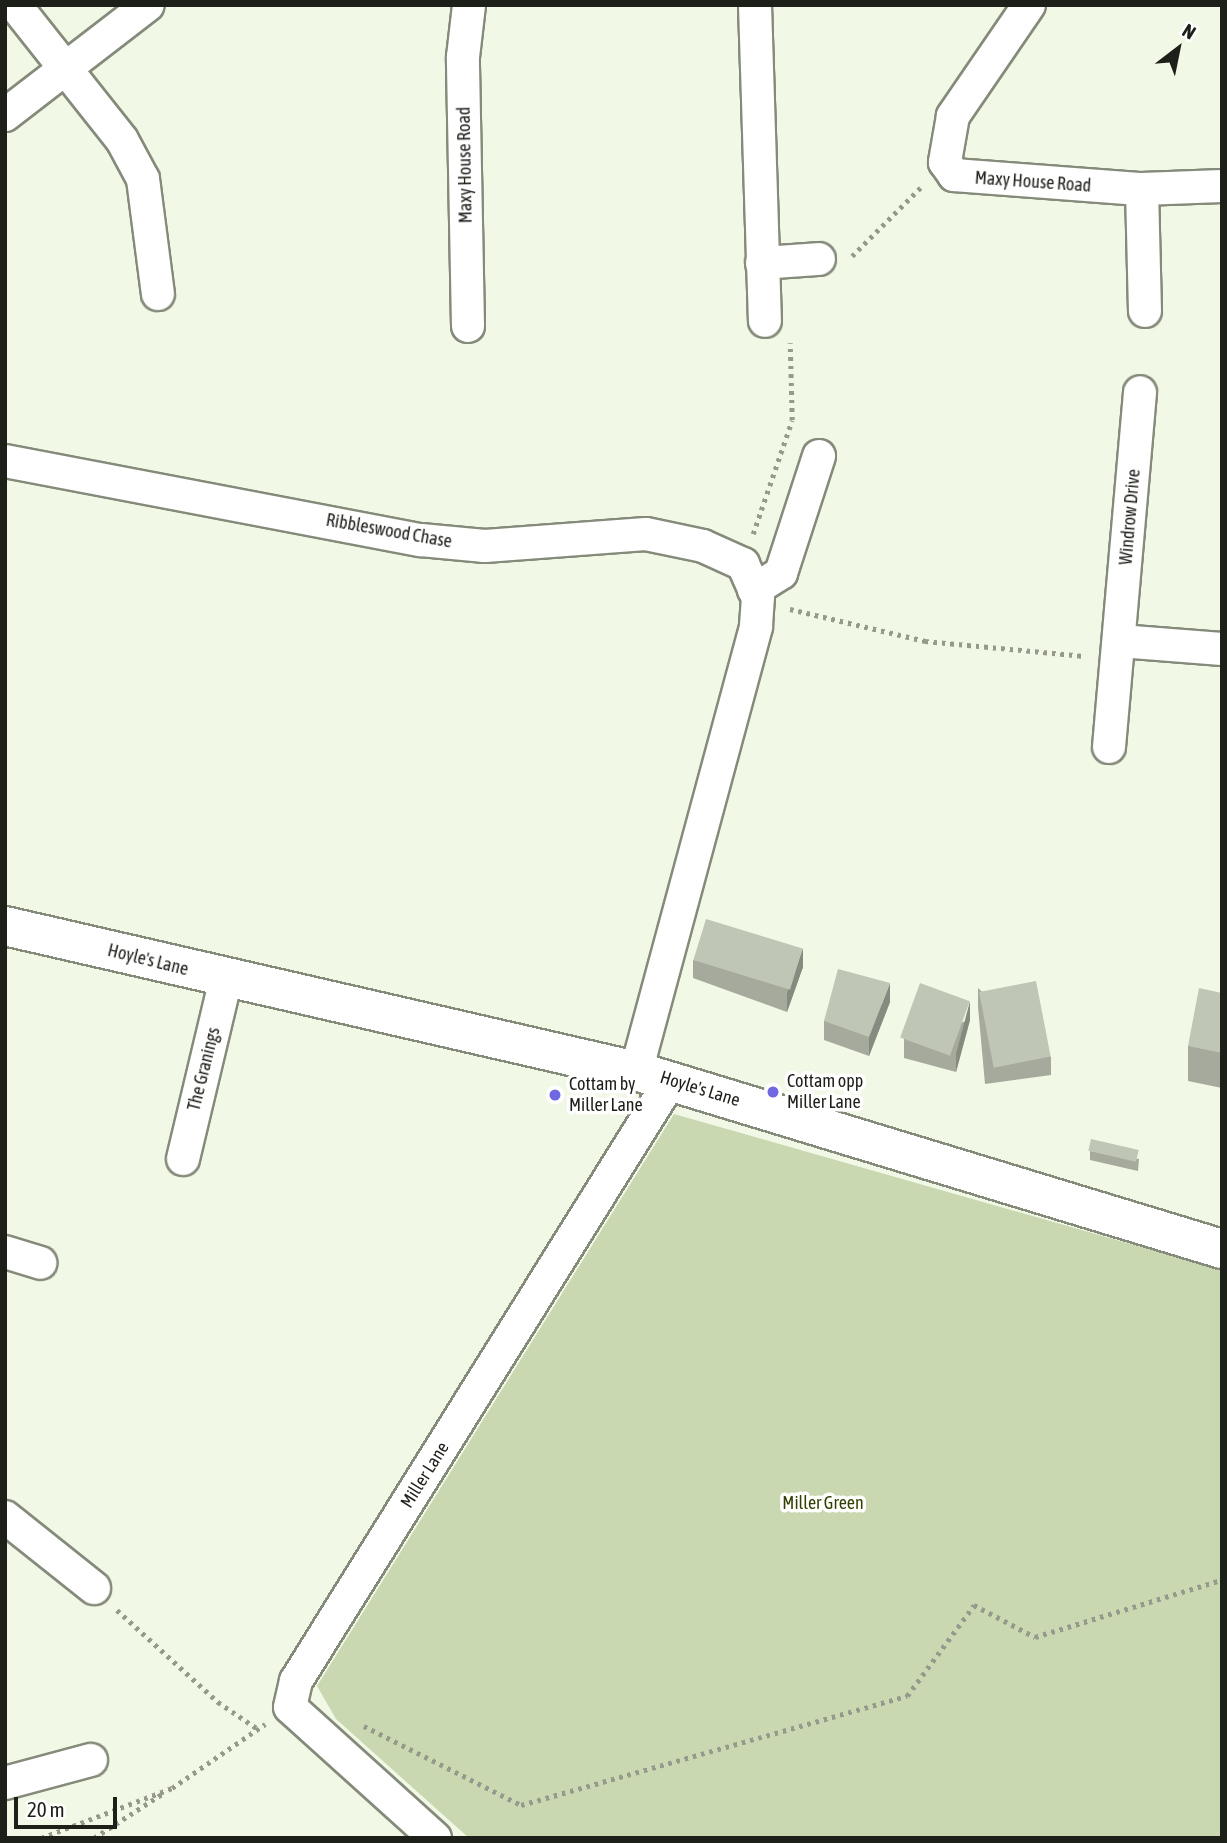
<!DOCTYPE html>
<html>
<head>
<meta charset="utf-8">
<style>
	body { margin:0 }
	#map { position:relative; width:1227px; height:1843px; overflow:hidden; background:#f1f8e6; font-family:"Asap Condensed",sans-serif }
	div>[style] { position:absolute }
	.green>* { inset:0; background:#cad8b1 }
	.path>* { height:4.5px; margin-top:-2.25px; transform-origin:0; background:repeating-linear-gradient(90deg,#959a8d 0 3.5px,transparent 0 8.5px) }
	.roads { filter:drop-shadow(2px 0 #858b7b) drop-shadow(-2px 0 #858b7b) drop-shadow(0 2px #858b7b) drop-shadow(0 -2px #858b7b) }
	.minor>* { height:32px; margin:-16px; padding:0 16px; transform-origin:16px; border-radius:16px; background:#fff }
	.tertiary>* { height:38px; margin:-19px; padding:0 19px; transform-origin:19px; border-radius:19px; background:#fff }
	.wall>* { inset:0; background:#a5aa9c }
	.shaded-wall>* { inset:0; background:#868b7f }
	.building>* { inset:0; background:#c0c6b5; transform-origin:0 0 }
	.dots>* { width:19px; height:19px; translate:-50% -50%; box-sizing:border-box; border:4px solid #fff; border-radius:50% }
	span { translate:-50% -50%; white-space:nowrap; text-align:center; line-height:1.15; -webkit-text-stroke:7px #fff; paint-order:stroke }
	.street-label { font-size:18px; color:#1d1f19 }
	.poi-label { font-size:18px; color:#1d1f19 }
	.left { translate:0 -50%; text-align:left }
	.park-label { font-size:18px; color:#324100 }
	.frame { position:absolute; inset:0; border:7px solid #1d1f19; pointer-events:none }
	.north { position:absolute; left:1143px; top:14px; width:70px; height:70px; -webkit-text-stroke:5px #fff; paint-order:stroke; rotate:32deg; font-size:19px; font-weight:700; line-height:28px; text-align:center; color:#1d1f19 }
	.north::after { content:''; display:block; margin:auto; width:24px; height:32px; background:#1d1f19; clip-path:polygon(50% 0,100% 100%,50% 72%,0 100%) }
	.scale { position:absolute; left:14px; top:1797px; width:103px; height:32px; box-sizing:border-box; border:4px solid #1d1f19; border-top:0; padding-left:9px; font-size:21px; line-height:24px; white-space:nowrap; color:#1d1f19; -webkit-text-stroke:5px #fff; paint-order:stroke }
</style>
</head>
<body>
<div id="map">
	<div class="green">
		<div style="clip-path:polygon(674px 1114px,1222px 1270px,1222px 1838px,469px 1838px,336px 1719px,317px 1686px)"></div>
	</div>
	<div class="path">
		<div style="left:852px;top:256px;width:99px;rotate:-45deg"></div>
		<div style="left:753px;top:534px;width:120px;rotate:-71.1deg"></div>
		<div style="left:792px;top:420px;width:77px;rotate:-91.5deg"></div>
		<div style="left:790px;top:609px;width:139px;rotate:13.3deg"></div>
		<div style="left:925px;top:641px;width:160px;rotate:5.4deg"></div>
		<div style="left:117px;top:1610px;width:137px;rotate:42.3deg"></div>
		<div style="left:218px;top:1702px;width:48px;rotate:34deg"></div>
		<div style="left:364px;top:1726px;width:176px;rotate:26.7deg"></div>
		<div style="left:521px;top:1805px;width:401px;rotate:-15.8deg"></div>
		<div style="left:907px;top:1696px;width:113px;rotate:-53.6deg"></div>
		<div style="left:974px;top:1605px;width:69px;rotate:27.7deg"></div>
		<div style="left:1035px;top:1637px;width:195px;rotate:-17deg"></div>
		<div style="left:41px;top:1838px;width:140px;rotate:-20.9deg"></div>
		<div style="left:172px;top:1788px;width:113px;rotate:-34.5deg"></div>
		<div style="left:94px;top:1838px;width:81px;rotate:-32.9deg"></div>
	</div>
	<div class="roads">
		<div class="minor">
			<div style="left:15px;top:5px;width:172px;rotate:51.6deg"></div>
			<div style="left:122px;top:140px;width:44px;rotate:61.7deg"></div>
			<div style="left:143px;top:179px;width:116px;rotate:82.6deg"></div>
			<div style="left:755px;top:5px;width:316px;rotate:88.2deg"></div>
			<div style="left:1029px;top:5px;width:135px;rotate:124.4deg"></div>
			<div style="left:953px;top:116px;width:47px;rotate:99.9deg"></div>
			<div style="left:945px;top:162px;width:16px;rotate:55deg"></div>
			<div style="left:954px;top:175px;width:189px;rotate:4.3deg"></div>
			<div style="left:1142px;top:189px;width:80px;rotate:-2.1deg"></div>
			<div style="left:5px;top:115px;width:180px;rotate:-37.6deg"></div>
			<div style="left:1142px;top:189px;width:122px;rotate:88.6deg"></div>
			<div style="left:762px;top:263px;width:57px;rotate:-4deg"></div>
			<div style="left:468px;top:326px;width:269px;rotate:-91.1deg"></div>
			<div style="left:463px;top:57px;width:52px;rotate:-83.4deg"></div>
			<div style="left:5px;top:461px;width:423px;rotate:10.8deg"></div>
			<div style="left:421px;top:540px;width:64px;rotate:5.4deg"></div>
			<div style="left:485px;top:546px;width:161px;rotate:-4.3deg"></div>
			<div style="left:646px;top:534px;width:58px;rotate:11.9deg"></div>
			<div style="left:703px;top:546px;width:44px;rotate:24.2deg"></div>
			<div style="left:743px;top:564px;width:36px;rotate:66deg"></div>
			<div style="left:758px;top:597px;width:30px;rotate:94deg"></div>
			<div style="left:756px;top:627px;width:460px;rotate:105.1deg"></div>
			<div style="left:754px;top:590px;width:32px;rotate:-32deg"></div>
			<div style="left:781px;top:573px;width:123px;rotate:-72deg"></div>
			<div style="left:1120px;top:641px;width:102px;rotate:4.5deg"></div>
			<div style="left:1109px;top:747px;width:356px;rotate:-85deg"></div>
			<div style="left:183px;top:1159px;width:185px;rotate:-76.6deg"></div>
			<div style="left:5px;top:1252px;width:37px;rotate:17deg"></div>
			<div style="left:5px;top:1517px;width:114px;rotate:38.6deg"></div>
			<div style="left:5px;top:1783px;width:89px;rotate:-15deg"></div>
			<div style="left:435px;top:1838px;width:195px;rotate:-137.9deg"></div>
			<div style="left:290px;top:1707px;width:27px;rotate:-77deg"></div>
			<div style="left:296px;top:1681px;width:708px;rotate:-58.04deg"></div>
		</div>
		<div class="tertiary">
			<div style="left:5px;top:926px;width:647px;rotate:12.94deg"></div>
			<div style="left:636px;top:1071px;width:612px;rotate:16.9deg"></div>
		</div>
	</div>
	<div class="wall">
		<div style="clip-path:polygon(693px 960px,803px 967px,787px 1012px,693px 978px)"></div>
		<div style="clip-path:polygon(978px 988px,1051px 1057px,1051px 1075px,985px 1084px,978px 1007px)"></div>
		<div style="clip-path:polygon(1222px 993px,1222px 1088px,1188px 1081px,1188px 1046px)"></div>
		<div style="clip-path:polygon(890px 1002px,869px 1056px,824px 1040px,824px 1021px)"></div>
		<div style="clip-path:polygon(970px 1020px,956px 1072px,904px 1058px,904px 1039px)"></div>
		<div style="clip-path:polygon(1090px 1151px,1139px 1159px,1138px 1171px,1090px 1160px)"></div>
	</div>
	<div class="shaded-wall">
		<div style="clip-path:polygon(803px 948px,803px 967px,787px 1012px,787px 993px)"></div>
		<div style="clip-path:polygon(890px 983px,890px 1002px,869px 1056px,869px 1037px)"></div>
		<div style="clip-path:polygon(970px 1001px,970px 1020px,956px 1072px,956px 1054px)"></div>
	</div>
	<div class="building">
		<div style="left:706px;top:919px;width:101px;height:43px;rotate:17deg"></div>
		<div style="clip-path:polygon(838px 969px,890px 983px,869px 1037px,824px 1021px)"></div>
		<div style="left:1036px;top:981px;width:77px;height:58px;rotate:79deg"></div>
		<div style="left:920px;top:983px;width:53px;height:58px;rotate:20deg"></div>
		<div style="clip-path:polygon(1199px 988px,1222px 993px,1222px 1053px,1188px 1046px)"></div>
		<div style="left:1091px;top:1139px;width:49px;height:12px;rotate:13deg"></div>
	</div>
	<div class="dots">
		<div style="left:773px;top:1092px;background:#7068e3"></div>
		<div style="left:555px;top:1095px;background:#7068e3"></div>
	</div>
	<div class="street-label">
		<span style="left:465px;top:165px;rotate:-91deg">Maxy House Road</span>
		<span style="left:1033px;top:182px;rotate:4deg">Maxy House Road</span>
		<span style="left:1130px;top:517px;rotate:-85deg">Windrow Drive</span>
		<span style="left:389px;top:531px;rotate:10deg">Ribbleswood Chase</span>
		<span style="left:148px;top:960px;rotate:14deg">Hoyle's Lane</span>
		<span style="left:204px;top:1069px;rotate:-76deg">The Granings</span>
		<span style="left:700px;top:1089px;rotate:17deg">Hoyle's Lane</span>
		<span style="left:425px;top:1475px;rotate:-58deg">Miller Lane</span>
	</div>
	<div class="poi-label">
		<span class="left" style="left:787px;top:1092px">Cottam opp<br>Miller Lane</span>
		<span class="left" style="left:569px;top:1095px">Cottam by<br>Miller Lane</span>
	</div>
	<div class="park-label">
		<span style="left:823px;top:1503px">Miller Green</span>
	</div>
	<div class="frame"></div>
	<div class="north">N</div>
	<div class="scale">20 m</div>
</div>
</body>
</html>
